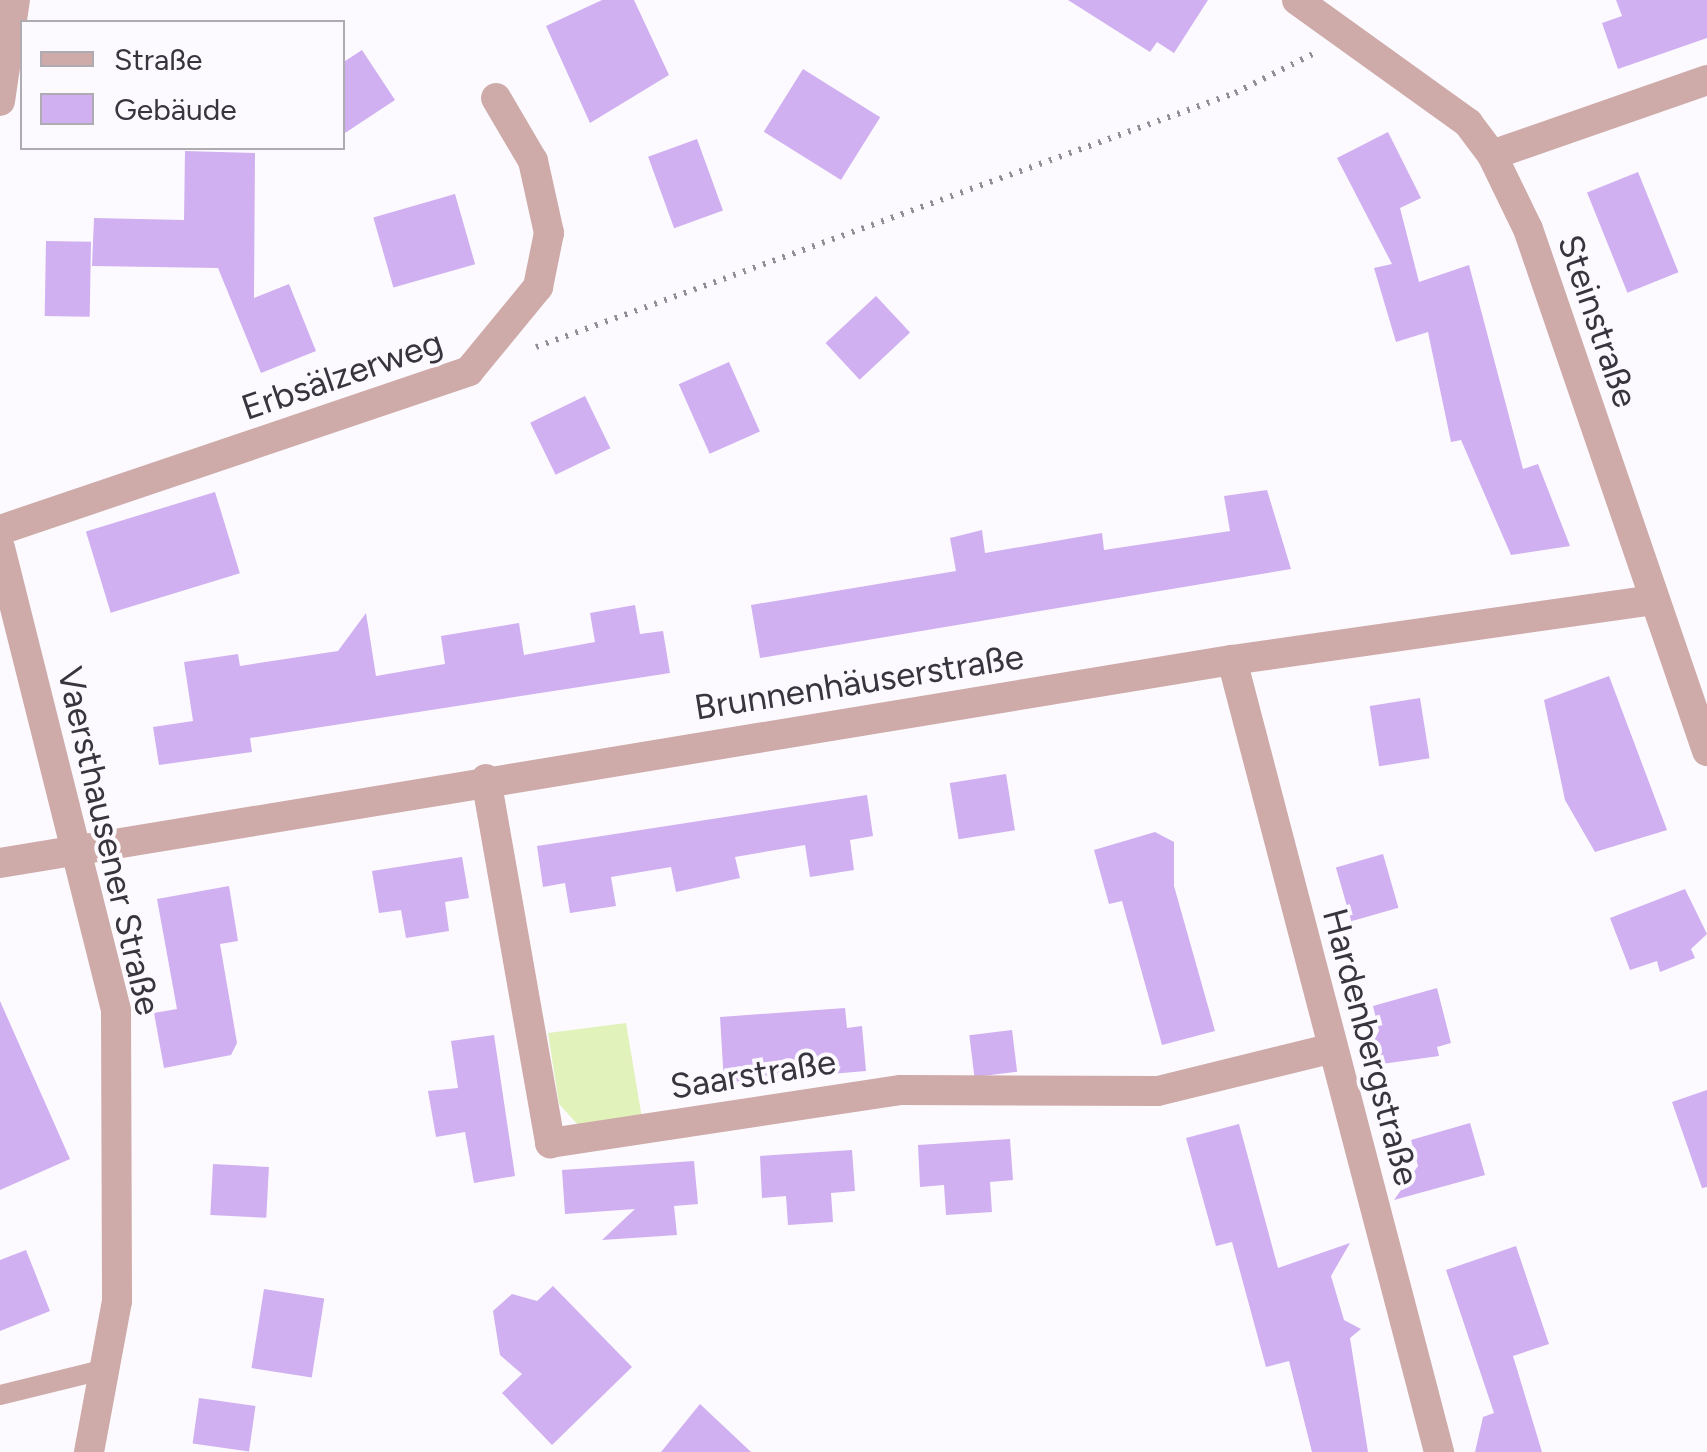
<!DOCTYPE html>
<html>
<head>
<meta charset="utf-8">
<style>
	body { margin:0 }
	#map { position:relative; width:1707px; height:1452px; overflow:hidden; background:#fcfaff; font-family:Figtree,sans-serif }
	div>[style] { position:absolute }
	.green>* { inset:0; background:#e2f2bb }
	.building>* { inset:0; background:#d0b0f1; transform-origin:0 0 }
	.path>* { height:6px; margin-top:-3px; transform-origin:0; background:repeating-linear-gradient(90deg,#918e95 0 2.5px,transparent 0 10.5px) }
	.lane>* { height:20px; margin:-10px; padding:0 10px; transform-origin:10px; border-radius:10px; background:#ceaaa8 }
	.street>* { height:30px; margin:-15px; padding:0 15px; transform-origin:15px; border-radius:15px; background:#ceaaa8 }
	span { translate:-50% -50%; white-space:nowrap; text-align:center; line-height:1.15; -webkit-text-stroke:8px #fcfaff; paint-order:stroke }
	.street-label { font-size:35px; color:#39353e }
	.legend { position:absolute; left:20px; top:20px; width:325px; height:130px; box-sizing:border-box; background:#fcfaff; border:2px solid #aeabb2; margin:0; padding:12px 18px; list-style:none; font-size:30px; color:#39353e }
	.legend li { display:flex; align-items:center; gap:20px; height:50px }
	.legend b { width:50px; border:2px solid #aeabb2 }
</style>
</head>
<body>
<div id="map">
	<div class="green">
		<div style="clip-path:polygon(626px 1023px,642px 1118px,578px 1125px,559px 1104px,548px 1033px)"></div>
	</div>
	<div class="building">
		<div style="clip-path:polygon(602px 0,634px 0,669px 75px,590px 123px,546px 26px)"></div>
		<div style="clip-path:polygon(1068px 0,1208px 0,1174px 53px,1157px 42px,1150px 52px)"></div>
		<div style="clip-path:polygon(1616px 0,1707px 0,1707px 38px,1618px 69px,1602px 23px,1622px 16px)"></div>
		<div style="clip-path:polygon(362px 50px,395px 100px,342px 135px,342px 63px)"></div>
		<div style="left:803px;top:69px;width:91px;height:74px;rotate:32deg"></div>
		<div style="clip-path:polygon(1388px 132px,1421px 198px,1400px 208px,1419px 282px,1469px 265px,1523px 469px,1538px 464px,1570px 546px,1511px 555px,1461px 440px,1451px 442px,1428px 332px,1396px 342px,1374px 268px,1392px 264px,1337px 158px)"></div>
		<div style="left:697px;top:139px;width:76px;height:52px;rotate:70deg"></div>
		<div style="clip-path:polygon(185px 151px,255px 153px,254px 298px,289px 284px,316px 351px,261px 373px,218px 268px,92px 266px,94px 218px,184px 220px)"></div>
		<div style="left:1638px;top:172px;width:108px;height:55px;rotate:68deg"></div>
		<div style="left:455px;top:194px;width:73px;height:85px;rotate:74deg"></div>
		<div style="left:46px;top:241px;width:45px;height:75px;rotate:1deg"></div>
		<div style="left:876px;top:296px;width:50px;height:69px;rotate:47deg"></div>
		<div style="left:729px;top:362px;width:76px;height:55px;rotate:66deg"></div>
		<div style="left:585px;top:396px;width:58px;height:61px;rotate:64deg"></div>
		<div style="clip-path:polygon(1267px 490px,1291px 569px,760px 658px,751px 605px,956px 571px,950px 538px,982px 530px,985px 553px,1102px 533px,1104px 550px,1230px 531px,1224px 496px)"></div>
		<div style="left:215px;top:492px;width:85px;height:135px;rotate:73deg"></div>
		<div style="clip-path:polygon(635px 605px,640px 634px,663px 631px,670px 673px,250px 738px,252px 752px,159px 765px,153px 727px,193px 721px,184px 662px,238px 654px,240px 666px,338px 651px,366px 613px,376px 676px,445px 664px,441px 636px,519px 623px,524px 655px,595px 642px,590px 613px)"></div>
		<div style="clip-path:polygon(1609px 676px,1667px 830px,1595px 852px,1565px 800px,1544px 700px)"></div>
		<div style="left:1420px;top:698px;width:61px;height:51px;rotate:81deg"></div>
		<div style="left:1006px;top:774px;width:57px;height:57px;rotate:81deg"></div>
		<div style="clip-path:polygon(867px 795px,873px 836px,850px 840px,854px 870px,810px 877px,805px 845px,735px 857px,740px 878px,676px 892px,671px 867px,611px 877px,616px 906px,570px 913px,565px 883px,543px 887px,537px 846px)"></div>
		<div style="clip-path:polygon(1155px 832px,1174px 842px,1174px 886px,1215px 1031px,1162px 1045px,1122px 901px,1109px 904px,1094px 850px)"></div>
		<div style="left:1383px;top:854px;width:56px;height:49px;rotate:74deg"></div>
		<div style="clip-path:polygon(462px 857px,469px 898px,445px 902px,449px 931px,406px 938px,401px 910px,379px 913px,372px 871px)"></div>
		<div style="clip-path:polygon(229px 886px,238px 941px,220px 944px,237px 1043px,231px 1055px,164px 1068px,154px 1013px,177px 1009px,157px 899px)"></div>
		<div style="clip-path:polygon(1685px 889px,1707px 934px,1691px 949px,1695px 958px,1660px 972px,1657px 961px,1630px 970px,1610px 918px)"></div>
		<div style="clip-path:polygon(1437px 988px,1451px 1043px,1437px 1047px,1439px 1056px,1360px 1067px,1379px 1031px,1373px 1006px)"></div>
		<div style="clip-path:polygon(0 1001px,70px 1159px,0 1190px)"></div>
		<div style="clip-path:polygon(845px 1008px,847px 1028px,862px 1026px,866px 1071px,724px 1083px,720px 1017px)"></div>
		<div style="left:1012px;top:1030px;width:42px;height:43px;rotate:83deg"></div>
		<div style="clip-path:polygon(494px 1035px,515px 1176px,474px 1183px,465px 1132px,436px 1137px,428px 1091px,458px 1088px,451px 1041px)"></div>
		<div style="clip-path:polygon(1707px 1090px,1707px 1187px,1702px 1188px,1672px 1102px)"></div>
		<div style="clip-path:polygon(1470px 1123px,1485px 1175px,1394px 1200px,1418px 1166px,1411px 1140px)"></div>
		<div style="clip-path:polygon(1239px 1124px,1278px 1268px,1350px 1243px,1331px 1276px,1344px 1320px,1361px 1329px,1350px 1338px,1368px 1452px,1312px 1452px,1289px 1361px,1266px 1367px,1232px 1242px,1216px 1246px,1186px 1138px)"></div>
		<div style="clip-path:polygon(1010px 1139px,1013px 1180px,990px 1182px,992px 1212px,946px 1215px,944px 1185px,920px 1187px,918px 1145px)"></div>
		<div style="clip-path:polygon(852px 1150px,855px 1191px,831px 1193px,833px 1222px,788px 1225px,786px 1196px,762px 1198px,760px 1156px)"></div>
		<div style="clip-path:polygon(694px 1161px,698px 1204px,674px 1206px,677px 1235px,602px 1240px,635px 1209px,565px 1214px,562px 1170px)"></div>
		<div style="left:213px;top:1164px;width:56px;height:51px;rotate:3deg"></div>
		<div style="clip-path:polygon(1516px 1246px,1549px 1344px,1513px 1356px,1542px 1452px,1475px 1452px,1483px 1417px,1494px 1413px,1446px 1270px)"></div>
		<div style="clip-path:polygon(26px 1250px,50px 1311px,0 1331px,0 1260px)"></div>
		<div style="clip-path:polygon(553px 1286px,632px 1367px,552px 1445px,502px 1393px,522px 1374px,500px 1355px,493px 1311px,512px 1294px,537px 1301px)"></div>
		<div style="left:264px;top:1289px;width:61px;height:80px;rotate:9deg"></div>
		<div style="left:199px;top:1398px;width:57px;height:46px;rotate:8deg"></div>
		<div style="clip-path:polygon(700px 1404px,751px 1452px,661px 1452px)"></div>
	</div>
	<div class="path">
		<div style="left:536px;top:347px;width:744px;rotate:-19.97deg"></div>
		<div style="left:1235px;top:93px;width:89px;rotate:-26.6deg"></div>
	</div>
	<div class="lane">
		<div style="left:0;top:1395px;width:109px;rotate:-13.8deg"></div>
	</div>
	<div class="street">
		<div style="left:1297px;top:0;width:211px;rotate:35.7deg"></div>
		<div style="left:1468px;top:123px;width:40px;rotate:53deg"></div>
		<div style="left:1492px;top:155px;width:82px;rotate:64.1deg"></div>
		<div style="left:1528px;top:229px;width:552px;rotate:71.07deg"></div>
		<div style="left:0;top:101px;width:102px;rotate:-81.6deg"></div>
		<div style="left:1492px;top:155px;width:228px;rotate:-19.2deg"></div>
		<div style="left:0;top:530px;width:495px;rotate:-18.7deg"></div>
		<div style="left:469px;top:371px;width:109px;rotate:-50.6deg"></div>
		<div style="left:538px;top:287px;width:55px;rotate:-78.5deg"></div>
		<div style="left:549px;top:233px;width:74px;rotate:-102.5deg"></div>
		<div style="left:533px;top:161px;width:73px;rotate:-120.4deg"></div>
		<div style="left:0;top:548px;width:476px;rotate:75.9deg"></div>
		<div style="left:116px;top:1010px;width:291px;rotate:89.8deg"></div>
		<div style="left:117px;top:1301px;width:154px;rotate:100.5deg"></div>
		<div style="left:1232px;top:660px;width:819px;rotate:75.35deg"></div>
		<div style="left:486px;top:779px;width:370px;rotate:80deg"></div>
		<div style="left:550px;top:1143px;width:355px;rotate:-8.6deg"></div>
		<div style="left:901px;top:1090px;width:257px;rotate:0.2deg"></div>
		<div style="left:1158px;top:1091px;width:180px;rotate:-13.8deg"></div>
		<div style="left:0;top:863px;width:1249px;rotate:-9.36deg"></div>
		<div style="left:1232px;top:660px;width:425px;rotate:-8.1deg"></div>
	</div>
	<div class="street-label">
		<span style="left:1598px;top:321px;rotate:71deg">Steinstraße</span>
		<span style="left:342px;top:375px;rotate:-19deg">Erbsälzerweg</span>
		<span style="left:859px;top:682px;rotate:-9deg">Brunnenhäuserstraße</span>
		<span style="left:109px;top:841px;rotate:77deg">Vaersthausener Straße</span>
		<span style="left:1371px;top:1047px;rotate:75deg">Hardenbergstraße</span>
		<span style="left:753px;top:1074px;rotate:-9deg">Saarstraße</span>
	</div>
	<ul class="legend">
	<li><b style="height:12px;background:#ceaaa8"></b>Straße</li>
	<li><b style="height:28px;background:#d0b0f1"></b>Gebäude</li>
	</ul>
</div>
</body>
</html>
